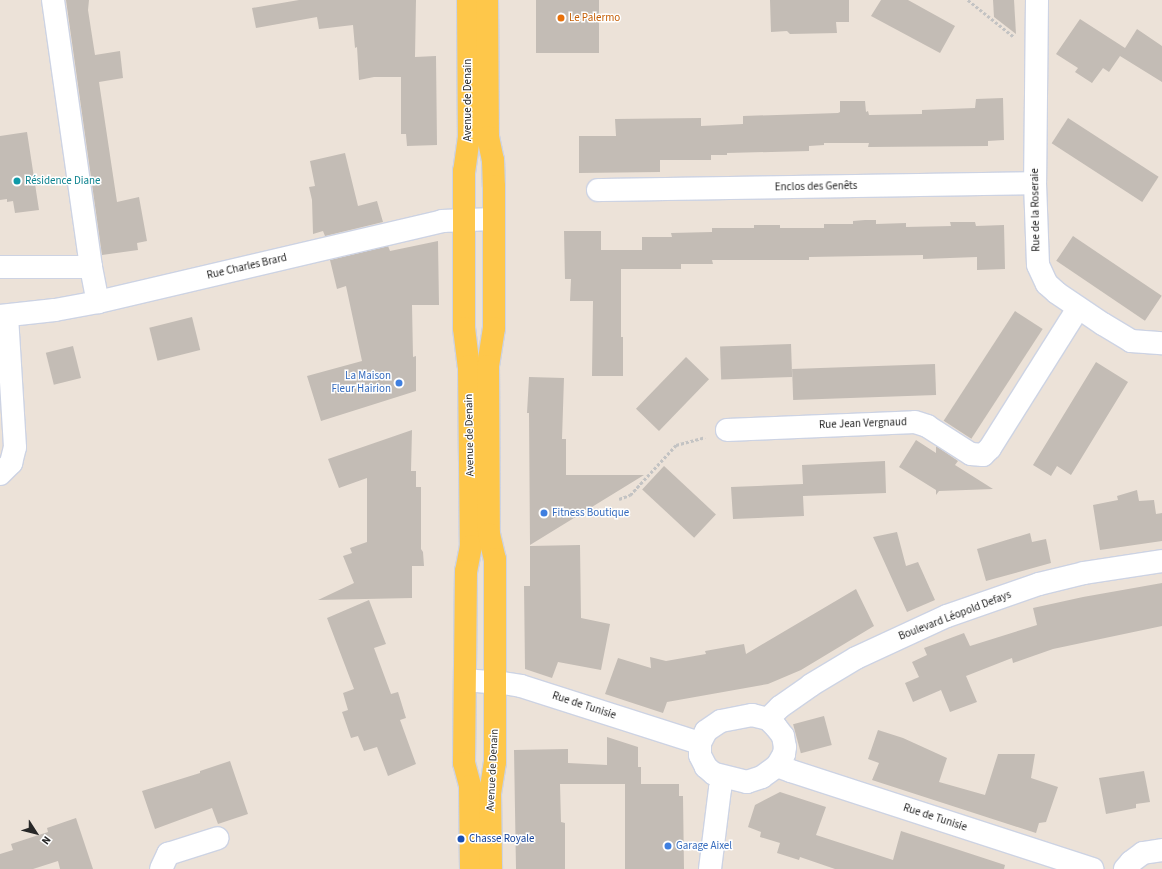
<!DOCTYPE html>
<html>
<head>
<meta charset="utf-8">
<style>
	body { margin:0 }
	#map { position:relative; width:1162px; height:869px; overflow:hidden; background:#ece2d8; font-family:"Source Sans 3",sans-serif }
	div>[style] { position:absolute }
	.building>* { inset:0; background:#c3bcb5; transform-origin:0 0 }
	.path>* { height:2.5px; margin-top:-1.25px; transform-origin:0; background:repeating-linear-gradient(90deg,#c3c3c3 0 3px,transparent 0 5px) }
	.roads { filter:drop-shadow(1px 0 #cdd3e3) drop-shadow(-1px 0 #cdd3e3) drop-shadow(0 1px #cdd3e3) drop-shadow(0 -1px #cdd3e3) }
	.minor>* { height:22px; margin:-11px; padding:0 11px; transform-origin:11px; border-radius:11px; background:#fff }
	.major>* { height:22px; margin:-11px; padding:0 11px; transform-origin:11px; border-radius:11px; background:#fec74a }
	.dots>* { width:11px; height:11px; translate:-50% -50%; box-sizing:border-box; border:2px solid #fff; border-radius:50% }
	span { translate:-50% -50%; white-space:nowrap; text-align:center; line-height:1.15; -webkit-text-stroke:3px #fff; paint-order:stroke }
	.food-label { font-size:11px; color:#c56008 }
	.left { translate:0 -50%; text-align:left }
	.street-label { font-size:11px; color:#282828 }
	.culture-label { font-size:11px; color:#0d838f }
	.shop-label { font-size:11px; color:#366cbe }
	.right { translate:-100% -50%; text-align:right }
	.transit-label { font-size:11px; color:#164399 }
	.north { position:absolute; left:16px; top:813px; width:40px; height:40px; -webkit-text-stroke:3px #fff; paint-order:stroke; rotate:126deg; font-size:11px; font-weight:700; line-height:16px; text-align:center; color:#282828 }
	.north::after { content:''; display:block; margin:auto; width:14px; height:18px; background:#282828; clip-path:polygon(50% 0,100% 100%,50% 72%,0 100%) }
</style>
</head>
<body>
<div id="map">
	<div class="building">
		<div style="clip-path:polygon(66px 0,89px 0,88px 10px,95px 55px,120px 51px,123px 78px,99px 82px,117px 202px,139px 197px,147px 241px,137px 243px,138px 250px,102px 255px)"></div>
		<div style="clip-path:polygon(299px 0,416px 0,415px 57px,436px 56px,437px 145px,407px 146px,406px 134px,401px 134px,401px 77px,374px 77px,359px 80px,357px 47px,355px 48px,353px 25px,319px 29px,317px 17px,256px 28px,252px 8px)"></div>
		<div style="left:536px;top:0;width:63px;height:53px"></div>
		<div style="clip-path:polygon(770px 0,849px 0,849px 22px,836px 22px,837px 33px,790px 34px,787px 31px,771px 32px)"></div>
		<div style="clip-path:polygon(881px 0,908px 0,955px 26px,940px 53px,871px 16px)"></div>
		<div style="clip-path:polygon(993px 0,1014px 0,1016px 34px,994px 17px)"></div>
		<div style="clip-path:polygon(1080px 19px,1125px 48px,1137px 29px,1162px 46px,1162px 82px,1120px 56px,1109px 72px,1103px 68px,1092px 83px,1075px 72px,1078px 68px,1056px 54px)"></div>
		<div style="clip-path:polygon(1003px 98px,1004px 140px,988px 141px,988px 146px,868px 147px,869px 143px,824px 143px,824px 145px,809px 146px,809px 151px,727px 153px,727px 155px,711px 155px,711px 160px,660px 160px,660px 172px,579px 173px,579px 136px,616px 136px,615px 119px,701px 118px,701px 126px,743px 124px,743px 116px,838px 113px,840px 112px,840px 101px,865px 101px,866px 112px,868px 111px,869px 115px,922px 114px,922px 110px,975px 108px,976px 99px)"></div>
		<div style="left:1068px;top:118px;width:108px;height:30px;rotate:33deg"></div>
		<div style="clip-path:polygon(27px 132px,39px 210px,15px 213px,13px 201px,7px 202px,7px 199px,0 200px,0 136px)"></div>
		<div style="clip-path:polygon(345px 153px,358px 206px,377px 201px,383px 222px,325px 236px,323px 231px,313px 234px,312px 200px,309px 187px,315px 186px,310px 161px)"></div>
		<div style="clip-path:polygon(865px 220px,876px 220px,876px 224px,906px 223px,906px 227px,951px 226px,950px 222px,975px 222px,976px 226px,1004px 225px,1005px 269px,977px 270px,977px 257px,923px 259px,923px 255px,809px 257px,809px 260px,712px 260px,713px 264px,681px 264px,681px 269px,621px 269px,621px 337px,623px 337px,623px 376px,592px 376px,593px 301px,570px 301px,571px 279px,565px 279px,564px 231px,601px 231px,601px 250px,642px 250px,642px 237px,672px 237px,671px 233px,712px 232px,712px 228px,754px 228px,754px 225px,780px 225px,780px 228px,824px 228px,824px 224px,853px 224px,853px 221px)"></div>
		<div style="left:1073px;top:236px;width:107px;height:30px;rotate:34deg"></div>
		<div style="clip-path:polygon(438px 241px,439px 305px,412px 305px,413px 357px,416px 356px,416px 391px,321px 421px,307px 376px,362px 361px,346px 286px,337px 289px,330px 260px,388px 246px,390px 251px)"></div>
		<div style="left:1015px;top:311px;width:33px;height:131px;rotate:33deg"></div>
		<div style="left:192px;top:317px;width:34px;height:44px;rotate:76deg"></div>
		<div style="left:791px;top:344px;width:33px;height:71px;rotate:88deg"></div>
		<div style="left:73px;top:346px;width:33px;height:28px;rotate:76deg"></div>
		<div style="left:686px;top:357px;width:32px;height:72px;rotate:44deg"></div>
		<div style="clip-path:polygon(1096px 362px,1128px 382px,1071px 475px,1057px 466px,1051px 476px,1033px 465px)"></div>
		<div style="left:935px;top:364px;width:31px;height:143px;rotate:88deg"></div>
		<div style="clip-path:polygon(529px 377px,564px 378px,562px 439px,566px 439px,566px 475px,644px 475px,530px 545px,529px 413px,527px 413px)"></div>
		<div style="clip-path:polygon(412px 430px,411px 471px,416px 471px,416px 487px,421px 487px,421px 549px,423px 552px,424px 566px,412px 566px,412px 598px,318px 600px,354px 583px,343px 556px,352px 553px,350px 548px,367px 542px,367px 478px,339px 488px,328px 459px)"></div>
		<div style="clip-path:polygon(916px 440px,936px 453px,936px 446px,958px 461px,955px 465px,993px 489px,939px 491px,936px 495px,936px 490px,899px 467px)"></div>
		<div style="clip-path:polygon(885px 461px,886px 493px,803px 496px,804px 516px,733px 519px,731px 487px,803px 484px,802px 465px)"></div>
		<div style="left:664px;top:466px;width:71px;height:32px;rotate:43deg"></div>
		<div style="clip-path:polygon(1137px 490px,1139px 501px,1154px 500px,1156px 514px,1162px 513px,1162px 541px,1100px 550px,1093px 505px,1118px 500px,1117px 496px)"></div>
		<div style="clip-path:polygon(897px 532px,906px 566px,918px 562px,935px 600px,907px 612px,873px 537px)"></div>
		<div style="clip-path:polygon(1030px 533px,1032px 542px,1046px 539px,1051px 563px,986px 581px,977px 549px)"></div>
		<div style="clip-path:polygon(580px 545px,581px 618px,610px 624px,601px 670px,558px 662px,552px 678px,525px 669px,524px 586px,530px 586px,530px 546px)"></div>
		<div style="clip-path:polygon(1162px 583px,1162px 626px,1053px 649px,1013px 663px,1012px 658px,966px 676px,977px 702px,950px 712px,941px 690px,913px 702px,905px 683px,919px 677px,912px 662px,927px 655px,924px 648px,964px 633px,970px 646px,1037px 625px,1033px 608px,1083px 597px)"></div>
		<div style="clip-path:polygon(856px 589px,874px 626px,801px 670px,768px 684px,667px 702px,663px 713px,605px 694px,618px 658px,651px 668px,650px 657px,666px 661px,706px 654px,705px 651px,744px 644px,746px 654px)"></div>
		<div style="clip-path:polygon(369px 600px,386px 644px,374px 648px,391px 694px,398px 692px,406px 718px,400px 720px,416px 764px,388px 776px,377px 747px,364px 751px,358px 736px,351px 738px,342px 712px,348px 710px,343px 693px,354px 689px,327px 618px)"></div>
		<div style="left:824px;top:716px;width:30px;height:32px;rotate:75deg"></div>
		<div style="clip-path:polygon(878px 730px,903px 738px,947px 758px,939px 782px,985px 795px,998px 754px,1035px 754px,1031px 778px,1058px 787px,1046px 822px,1039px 823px,1036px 833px,872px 780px,879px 763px,868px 759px)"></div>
		<div style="clip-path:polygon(607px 737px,638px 747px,638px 767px,641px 767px,641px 784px,679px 784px,679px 796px,683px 796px,684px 869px,625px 869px,625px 784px,560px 784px,561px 822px,565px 823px,565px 869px,516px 869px,514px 750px,568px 749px,568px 763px,607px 765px)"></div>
		<div style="clip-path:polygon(230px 761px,248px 814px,218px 824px,212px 808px,155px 829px,142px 791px,200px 773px,200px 771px)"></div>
		<div style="clip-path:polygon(1144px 771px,1150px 802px,1136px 804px,1136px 808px,1106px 814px,1099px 778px)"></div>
		<div style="clip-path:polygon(780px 792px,826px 807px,816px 835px,893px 860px,901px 831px,1005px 865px,1004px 869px,835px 869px,800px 857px,799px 860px,777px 853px,780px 843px,760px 837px,761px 832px,748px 827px,755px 805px)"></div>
		<div style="clip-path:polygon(76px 818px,93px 869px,60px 869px,58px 861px,33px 869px,0 869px,0 854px,13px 850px,11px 844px,48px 832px,47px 828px)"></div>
	</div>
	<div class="path">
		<div style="left:968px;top:0;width:58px;rotate:38.7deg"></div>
		<div style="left:619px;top:499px;width:12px;rotate:-20deg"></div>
		<div style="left:630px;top:495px;width:68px;rotate:-47.4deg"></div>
		<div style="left:676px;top:445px;width:30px;rotate:-15deg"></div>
	</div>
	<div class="roads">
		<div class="minor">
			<div style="left:53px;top:0;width:270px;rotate:81.9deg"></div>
			<div style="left:91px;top:267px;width:36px;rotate:79deg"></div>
			<div style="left:1037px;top:0;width:183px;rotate:90.6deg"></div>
			<div style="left:1035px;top:183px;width:82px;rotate:87.9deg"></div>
			<div style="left:1038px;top:265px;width:21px;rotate:65deg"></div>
			<div style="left:1047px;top:284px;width:13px;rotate:42deg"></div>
			<div style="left:1057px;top:293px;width:55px;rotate:34deg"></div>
			<div style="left:1103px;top:324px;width:33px;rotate:31deg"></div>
			<div style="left:1131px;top:341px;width:31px;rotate:4deg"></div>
			<div style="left:598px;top:190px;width:437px;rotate:-0.9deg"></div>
			<div style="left:0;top:267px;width:91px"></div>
			<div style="left:0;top:316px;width:55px;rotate:-6.2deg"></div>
			<div style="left:55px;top:310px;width:44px;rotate:-10.5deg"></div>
			<div style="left:98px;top:302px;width:353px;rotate:-13.2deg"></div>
			<div style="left:442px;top:221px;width:52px;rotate:-2.2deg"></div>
			<div style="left:727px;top:430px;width:188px;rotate:-2.4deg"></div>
			<div style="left:915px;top:422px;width:13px;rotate:18deg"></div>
			<div style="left:927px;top:426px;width:52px;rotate:32.5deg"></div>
			<div style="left:971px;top:454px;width:12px;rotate:5deg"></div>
			<div style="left:983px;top:455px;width:10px;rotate:-45deg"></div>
			<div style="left:990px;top:448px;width:165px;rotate:-57.8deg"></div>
			<div style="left:0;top:474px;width:16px;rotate:-45deg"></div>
			<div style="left:11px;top:463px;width:16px;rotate:-76deg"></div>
			<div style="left:15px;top:447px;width:131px;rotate:-93.5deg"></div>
			<div style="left:465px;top:680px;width:38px;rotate:5deg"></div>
			<div style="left:503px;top:683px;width:18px;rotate:9deg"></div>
			<div style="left:521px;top:686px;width:188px;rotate:17.7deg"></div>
			<div style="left:752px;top:715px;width:16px;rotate:14deg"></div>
			<div style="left:768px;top:719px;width:11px;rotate:45deg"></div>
			<div style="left:776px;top:727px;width:11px;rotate:52deg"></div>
			<div style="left:783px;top:736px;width:11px;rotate:80deg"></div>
			<div style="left:785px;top:747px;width:7px;rotate:98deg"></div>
			<div style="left:784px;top:754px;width:14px;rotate:120deg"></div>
			<div style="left:777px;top:766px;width:19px;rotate:144deg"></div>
			<div style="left:762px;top:777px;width:16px;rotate:162deg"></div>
			<div style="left:747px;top:782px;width:34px;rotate:-166deg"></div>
			<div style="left:714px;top:774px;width:11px;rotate:-139deg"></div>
			<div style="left:706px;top:767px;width:13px;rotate:-117deg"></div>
			<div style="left:700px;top:755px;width:12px;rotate:-90deg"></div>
			<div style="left:700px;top:743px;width:13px;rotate:-63deg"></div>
			<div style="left:706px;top:731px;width:18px;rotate:-34deg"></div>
			<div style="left:721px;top:721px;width:32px;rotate:-11deg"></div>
			<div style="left:768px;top:719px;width:17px;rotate:-45deg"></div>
			<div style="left:780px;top:707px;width:38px;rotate:-35deg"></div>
			<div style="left:811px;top:685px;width:52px;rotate:-31deg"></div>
			<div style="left:856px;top:658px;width:100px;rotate:-24.8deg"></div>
			<div style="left:947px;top:616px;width:97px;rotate:-19.2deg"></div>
			<div style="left:1039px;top:584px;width:46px;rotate:-13.7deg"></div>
			<div style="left:1084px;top:573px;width:79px;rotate:-8.7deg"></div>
			<div style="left:777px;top:766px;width:15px;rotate:20deg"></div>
			<div style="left:791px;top:771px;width:317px;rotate:18deg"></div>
			<div style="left:161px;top:869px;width:17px;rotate:-65deg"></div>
			<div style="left:168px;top:854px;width:52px;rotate:-17.7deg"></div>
			<div style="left:710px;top:869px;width:81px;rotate:-82.9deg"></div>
			<div style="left:720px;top:789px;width:12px;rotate:-76deg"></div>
			<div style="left:1125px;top:869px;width:9px;rotate:-49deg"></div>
			<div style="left:1131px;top:862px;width:15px;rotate:-37deg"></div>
			<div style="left:1143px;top:853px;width:19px;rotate:-9deg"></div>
		</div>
		<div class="major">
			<div style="left:468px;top:0;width:137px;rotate:89.6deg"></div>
			<div style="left:469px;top:137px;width:34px;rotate:98deg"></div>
			<div style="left:464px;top:171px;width:157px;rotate:90deg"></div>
			<div style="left:464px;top:328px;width:38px;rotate:83deg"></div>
			<div style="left:469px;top:366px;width:180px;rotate:89.4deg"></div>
			<div style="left:471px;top:546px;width:25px;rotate:101deg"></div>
			<div style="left:466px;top:571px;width:192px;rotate:90.6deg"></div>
			<div style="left:464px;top:763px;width:24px;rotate:75deg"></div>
			<div style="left:470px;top:786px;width:83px;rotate:89.3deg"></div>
			<div style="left:487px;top:0;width:137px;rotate:89.6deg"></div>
			<div style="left:488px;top:137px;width:24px;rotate:78deg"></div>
			<div style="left:493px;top:160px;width:26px;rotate:88deg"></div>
			<div style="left:494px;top:186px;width:142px;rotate:90deg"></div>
			<div style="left:494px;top:328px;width:38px;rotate:99deg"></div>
			<div style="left:488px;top:366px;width:168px;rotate:89.7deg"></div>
			<div style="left:489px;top:534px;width:26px;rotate:77deg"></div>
			<div style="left:495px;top:559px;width:203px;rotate:90deg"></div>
			<div style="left:495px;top:762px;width:31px;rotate:99deg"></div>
			<div style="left:490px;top:793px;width:76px;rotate:89.2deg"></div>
		</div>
	</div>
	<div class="dots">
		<div style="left:561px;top:18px;background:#e8710a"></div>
		<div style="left:17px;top:181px;background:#0f9aa8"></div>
		<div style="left:399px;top:383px;background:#3f7fe0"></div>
		<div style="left:544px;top:513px;background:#3f7fe0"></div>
		<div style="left:461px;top:839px;background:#1a4fb4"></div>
		<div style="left:668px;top:846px;background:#3f7fe0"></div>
	</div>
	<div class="food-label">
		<span class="left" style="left:569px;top:18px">Le Palermo</span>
	</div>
	<div class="street-label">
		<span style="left:468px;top:100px;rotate:-90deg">Avenue de Denain</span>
		<span style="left:816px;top:187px;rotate:-1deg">Enclos des Genêts</span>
		<span style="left:1036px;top:210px;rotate:-91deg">Rue de la Roseraie</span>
		<span style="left:247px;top:267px;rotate:-13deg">Rue Charles Brard</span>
		<span style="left:863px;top:424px;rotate:-2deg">Rue Jean Vergnaud</span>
		<span style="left:470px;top:435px;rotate:-91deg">Avenue de Denain</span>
		<span style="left:955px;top:616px;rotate:-21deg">Boulevard Léopold Defays</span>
		<span style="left:584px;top:706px;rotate:18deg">Rue de Tunisie</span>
		<span style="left:493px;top:770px;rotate:-87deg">Avenue de Denain</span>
		<span style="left:935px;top:818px;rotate:18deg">Rue de Tunisie</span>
	</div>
	<div class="culture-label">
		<span class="left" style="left:25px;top:181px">Résidence Diane</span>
	</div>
	<div class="shop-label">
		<span class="right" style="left:391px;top:383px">La Maison<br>Fleur Hairion</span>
		<span class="left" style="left:552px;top:513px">Fitness Boutique</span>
		<span class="left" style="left:676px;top:846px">Garage Aixel</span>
	</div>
	<div class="transit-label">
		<span class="left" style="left:469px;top:839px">Chasse Royale</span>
	</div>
	<div class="north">N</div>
</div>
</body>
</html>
